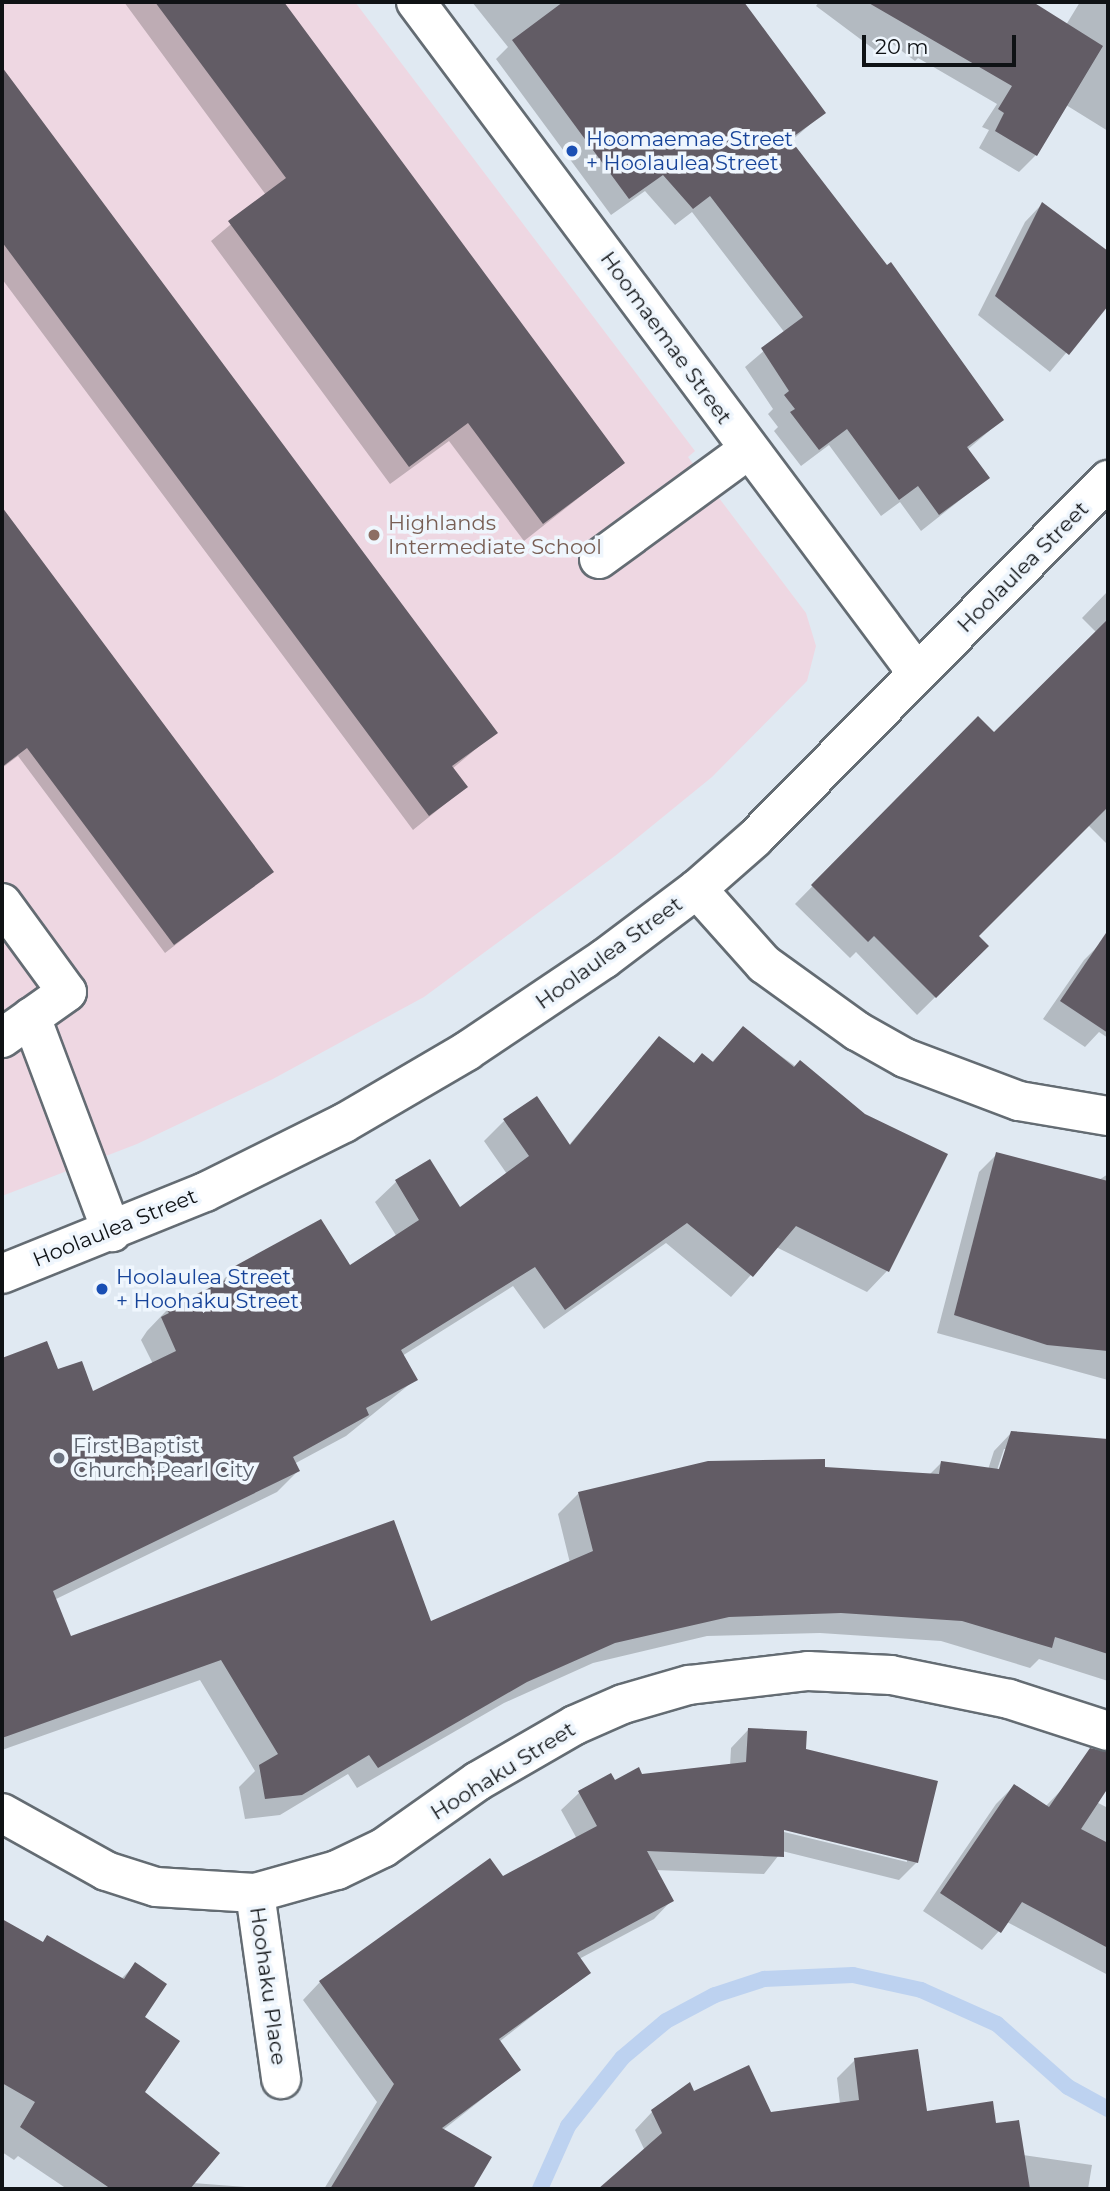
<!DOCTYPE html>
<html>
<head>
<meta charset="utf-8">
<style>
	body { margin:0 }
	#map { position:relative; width:1110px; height:2191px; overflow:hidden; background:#e0e9f2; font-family:Montserrat,sans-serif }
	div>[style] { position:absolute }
	.education>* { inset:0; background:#eed7e2 }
	.shadow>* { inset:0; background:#0003 }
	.stream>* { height:16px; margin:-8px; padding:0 8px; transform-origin:8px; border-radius:8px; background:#bdd2f0 }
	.building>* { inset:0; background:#625c65 }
	.roads { filter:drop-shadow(2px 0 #646c73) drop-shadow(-2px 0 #646c73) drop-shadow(0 2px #646c73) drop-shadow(0 -2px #646c73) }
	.minor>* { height:38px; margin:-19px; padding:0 19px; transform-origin:19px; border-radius:19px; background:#fff }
	.dots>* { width:19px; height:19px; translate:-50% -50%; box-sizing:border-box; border:4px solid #eff6fd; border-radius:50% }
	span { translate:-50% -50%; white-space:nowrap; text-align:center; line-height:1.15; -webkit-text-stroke:7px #eff6fd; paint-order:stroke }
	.transit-label { font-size:21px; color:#164399 }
	.left { translate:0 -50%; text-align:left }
	.street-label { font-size:21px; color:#0f1215 }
	.education-label { font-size:21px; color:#785e54 }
	.worship-label { font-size:21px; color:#5b616d }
	.frame { position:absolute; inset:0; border:4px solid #0f1215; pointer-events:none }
	.scale { position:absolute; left:862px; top:35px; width:154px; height:32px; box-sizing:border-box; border:4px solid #0f1215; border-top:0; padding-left:9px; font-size:21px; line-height:24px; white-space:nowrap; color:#0f1215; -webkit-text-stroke:5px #eff6fd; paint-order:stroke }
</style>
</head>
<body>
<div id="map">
	<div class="education">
		<div style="clip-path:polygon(2px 2px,355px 2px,695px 451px,688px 457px,806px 613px,816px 646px,807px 681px,712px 777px,615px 856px,424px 997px,271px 1080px,137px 1144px,2px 1196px)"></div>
	</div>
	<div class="shadow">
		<div style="clip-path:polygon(124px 2px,281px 2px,623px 463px,524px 541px,449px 441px,390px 484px,211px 241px,266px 195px)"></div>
		<div style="clip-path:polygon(472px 2px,741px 2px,823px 113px,790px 142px,1002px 420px,967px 450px,988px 478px,921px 531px,900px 502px,881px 516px,829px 445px,801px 466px,774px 431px,778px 427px,768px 414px,773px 409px,745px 367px,785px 333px,692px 212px,675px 225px,645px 191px,611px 215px,496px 59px,508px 47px)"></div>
		<div style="clip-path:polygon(819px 2px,1030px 2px,1066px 25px,1080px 2px,1108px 2px,1108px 131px,1066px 105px,1036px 155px,1019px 172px,979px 148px,989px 130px,982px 127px,997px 104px,918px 58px,915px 61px,886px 39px,875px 50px,816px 6px)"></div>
		<div style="clip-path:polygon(2px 70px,495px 733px,452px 769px,466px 787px,413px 830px,2px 279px)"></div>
		<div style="clip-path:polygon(1042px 204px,1108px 253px,1108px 303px,1050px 372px,978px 315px,1025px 222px)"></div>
		<div style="clip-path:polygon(2px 510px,271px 871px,165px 953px,18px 756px,2px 768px)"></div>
		<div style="clip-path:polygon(1108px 591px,1108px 845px,1088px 825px,976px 936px,987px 946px,917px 1015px,856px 952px,850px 958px,795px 904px,978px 718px,994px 734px,1097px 633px,1082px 618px)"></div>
		<div style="clip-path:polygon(1108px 936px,1108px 1038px,1099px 1032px,1085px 1047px,1043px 1019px,1084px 960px)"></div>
		<div style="clip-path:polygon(evenodd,743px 1029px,864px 1115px,946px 1155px,887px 1271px,867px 1292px,776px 1247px,731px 1297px,666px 1243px,544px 1329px,513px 1286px,402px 1356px,416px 1379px,346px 1436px,294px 1464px,298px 1471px,277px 1492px,54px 1600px,70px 1638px,430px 1623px,570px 1563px,558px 1514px,579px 1493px,823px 1468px,929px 1475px,941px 1463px,984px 1482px,994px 1451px,1012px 1432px,1029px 1496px,1108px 1521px,1108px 1681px,1039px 1659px,1030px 1668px,941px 1641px,820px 1633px,707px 1636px,593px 1663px,504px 1703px,357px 1788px,348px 1774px,280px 1815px,245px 1819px,239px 1787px,255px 1771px,200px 1680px,2px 1750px,2px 1360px,46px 1343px,57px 1372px,92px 1394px,153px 1364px,141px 1340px,147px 1331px,167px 1310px,217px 1286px,236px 1267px,350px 1268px,397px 1237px,375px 1202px,396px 1182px,429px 1162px,460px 1209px,507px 1174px,484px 1141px,504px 1121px,569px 1145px,659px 1038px,692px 1064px,702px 1055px,711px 1063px,743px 1029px,1004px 1449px,1007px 1449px,990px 1491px,1004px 1449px)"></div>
		<div style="clip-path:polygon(997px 1154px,1099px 1180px,1108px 1174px,1108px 1380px,937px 1333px,979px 1172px)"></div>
		<div style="clip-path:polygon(evenodd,748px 1730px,804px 1750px,917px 1862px,899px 1880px,782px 1851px,764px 1874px,654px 1870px,671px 1901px,654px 1919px,579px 1959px,588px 1972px,499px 2042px,519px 2070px,443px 2130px,490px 2158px,471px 2189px,324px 2189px,377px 2102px,303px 2000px,320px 1982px,577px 1839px,561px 1810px,579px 1793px,641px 1776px,730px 1766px,731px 1748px,748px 1730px,776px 1826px,907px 1858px,907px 1862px,776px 1830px,776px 1826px)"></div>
		<div style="clip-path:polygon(1014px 1786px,1045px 1807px,1065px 1786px,1108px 1808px,1108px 1975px,1007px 1922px,982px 1950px,923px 1911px,996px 1804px)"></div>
		<div style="clip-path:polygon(2px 1921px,42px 1943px,48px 1937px,121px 1979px,135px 1965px,142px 2017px,143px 2092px,193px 2183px,274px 2189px,67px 2189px,18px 2156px,14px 2160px,2px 2152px)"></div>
		<div style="clip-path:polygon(855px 2060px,925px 2113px,995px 2125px,1023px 2155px,1092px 2165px,1088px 2189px,602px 2189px,645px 2151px,635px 2130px,652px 2112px,694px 2093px,770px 2114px,840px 2104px,837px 2078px)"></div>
	</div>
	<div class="stream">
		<div style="left:540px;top:2189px;width:69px;rotate:-66deg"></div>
		<div style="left:568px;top:2126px;width:87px;rotate:-51.5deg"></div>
		<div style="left:622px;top:2058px;width:57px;rotate:-40.1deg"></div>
		<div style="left:666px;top:2021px;width:55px;rotate:-28deg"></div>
		<div style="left:715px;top:1995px;width:52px;rotate:-18.1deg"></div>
		<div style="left:764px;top:1979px;width:89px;rotate:-2.6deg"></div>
		<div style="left:853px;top:1975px;width:70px;rotate:12.4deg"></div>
		<div style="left:921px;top:1990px;width:83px;rotate:24.1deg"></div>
		<div style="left:997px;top:2024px;width:95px;rotate:41.6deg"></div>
		<div style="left:1068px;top:2087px;width:46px;rotate:28.8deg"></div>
	</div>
	<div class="building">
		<div style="clip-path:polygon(155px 2px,284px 2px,625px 463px,543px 524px,468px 423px,409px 467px,228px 221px,286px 178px)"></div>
		<div style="clip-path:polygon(563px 2px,744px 2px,826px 113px,790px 139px,887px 265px,891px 262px,1004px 420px,967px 447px,990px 478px,939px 515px,918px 486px,899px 500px,847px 429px,819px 450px,790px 412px,795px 409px,784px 395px,789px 391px,761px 348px,803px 317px,710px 196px,693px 209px,663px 175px,629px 199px,512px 40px)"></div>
		<div style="clip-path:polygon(867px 2px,1033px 2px,1103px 46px,1037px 156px,995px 131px,1004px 113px,998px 109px,1012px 86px)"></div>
		<div style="clip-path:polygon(2px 67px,498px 733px,452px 766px,468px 787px,429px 816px,2px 242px)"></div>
		<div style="clip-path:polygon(1042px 202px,1108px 251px,1108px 306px,1069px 355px,995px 296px)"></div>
		<div style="clip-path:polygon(2px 507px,274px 872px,174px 945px,27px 748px,2px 767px)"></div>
		<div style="clip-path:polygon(1108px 619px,1108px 807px,979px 936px,989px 946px,936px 998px,874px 936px,868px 942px,811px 885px,978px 716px,994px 732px)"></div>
		<div style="clip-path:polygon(1108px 930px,1108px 1033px,1060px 1001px)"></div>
		<div style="clip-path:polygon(743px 1026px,794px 1067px,800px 1060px,865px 1114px,948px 1154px,889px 1272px,796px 1226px,753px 1277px,687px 1223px,565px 1310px,535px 1267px,401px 1350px,418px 1380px,366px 1408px,369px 1415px,293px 1457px,300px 1471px,53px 1591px,71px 1636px,394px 1520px,431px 1621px,593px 1551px,578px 1492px,708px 1461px,825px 1459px,825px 1467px,939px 1474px,941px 1461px,999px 1469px,1011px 1431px,1108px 1439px,1108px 1654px,1055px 1637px,1052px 1648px,962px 1621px,841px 1613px,729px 1617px,615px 1643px,527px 1682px,378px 1768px,369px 1755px,302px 1795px,265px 1799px,259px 1765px,278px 1754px,221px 1660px,2px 1738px,2px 1358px,47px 1341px,58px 1369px,82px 1361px,93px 1391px,176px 1351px,161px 1317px,169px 1313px,166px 1309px,240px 1273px,235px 1266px,321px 1219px,350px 1265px,419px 1220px,395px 1180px,430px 1159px,460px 1207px,529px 1156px,503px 1119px,537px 1096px,570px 1145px,659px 1036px,694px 1063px,702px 1053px,713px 1062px)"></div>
		<div style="clip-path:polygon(996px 1152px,1108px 1181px,1108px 1351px,1047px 1345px,954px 1315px)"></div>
		<div style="clip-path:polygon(748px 1728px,807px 1731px,806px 1749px,938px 1781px,918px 1863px,784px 1830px,784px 1857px,647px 1851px,674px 1901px,577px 1953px,591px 1973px,499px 2039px,521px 2070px,442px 2128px,492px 2157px,473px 2189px,330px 2189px,394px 2084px,319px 1981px,490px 1858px,503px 1876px,597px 1826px,578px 1791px,611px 1773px,615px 1780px,639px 1767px,642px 1774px,746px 1762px)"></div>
		<div style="clip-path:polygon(1090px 1748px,1108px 1752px,1108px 1788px,1081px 1829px,1108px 1843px,1108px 1948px,1022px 1902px,1001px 1933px,940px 1893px,1014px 1784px,1049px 1807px)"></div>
		<div style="clip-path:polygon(2px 1919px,43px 1942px,47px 1935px,124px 1979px,135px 1962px,167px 1984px,145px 2017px,180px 2041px,145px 2092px,220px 2153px,190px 2189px,111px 2189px,20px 2127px,35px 2102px,2px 2083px)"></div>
		<div style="clip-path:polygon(918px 2049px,927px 2111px,993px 2101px,996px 2123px,1019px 2120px,1030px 2189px,598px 2189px,662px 2133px,651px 2110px,690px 2082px,694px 2091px,749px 2065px,771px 2112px,859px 2100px,854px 2058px)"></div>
	</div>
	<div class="roads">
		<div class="minor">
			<div style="left:416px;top:2px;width:837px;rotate:53.25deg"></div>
			<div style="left:599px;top:559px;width:185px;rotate:-36.2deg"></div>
			<div style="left:697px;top:889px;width:101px;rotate:48.2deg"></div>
			<div style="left:764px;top:964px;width:115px;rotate:35.8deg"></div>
			<div style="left:857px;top:1031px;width:55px;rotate:29.4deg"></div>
			<div style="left:905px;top:1058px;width:122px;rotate:20.7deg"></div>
			<div style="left:1019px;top:1101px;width:90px;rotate:9.6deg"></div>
			<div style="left:2px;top:903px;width:110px;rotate:53.9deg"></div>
			<div style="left:67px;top:992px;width:80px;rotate:144.7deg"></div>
			<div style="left:31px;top:1017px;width:230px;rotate:69.4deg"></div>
			<div style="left:2px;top:1274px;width:219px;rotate:-22deg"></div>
			<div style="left:205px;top:1192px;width:155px;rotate:-26.4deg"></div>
			<div style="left:344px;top:1123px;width:143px;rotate:-30.3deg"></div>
			<div style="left:467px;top:1051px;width:165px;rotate:-33.9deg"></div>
			<div style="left:604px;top:959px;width:116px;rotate:-37deg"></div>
			<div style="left:697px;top:889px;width:77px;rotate:-41.3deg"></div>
			<div style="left:755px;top:838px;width:503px;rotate:-45.4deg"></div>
			<div style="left:2px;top:1813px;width:119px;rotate:29.1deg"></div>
			<div style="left:106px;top:1871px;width:52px;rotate:17.7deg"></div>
			<div style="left:156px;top:1887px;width:99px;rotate:3.5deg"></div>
			<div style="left:255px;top:1893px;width:85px;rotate:-15.7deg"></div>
			<div style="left:337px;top:1870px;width:51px;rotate:-25.6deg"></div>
			<div style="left:383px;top:1848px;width:116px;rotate:-35.2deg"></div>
			<div style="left:478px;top:1781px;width:112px;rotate:-30deg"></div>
			<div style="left:575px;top:1725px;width:52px;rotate:-23.6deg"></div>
			<div style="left:623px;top:1704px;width:69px;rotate:-16.1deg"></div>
			<div style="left:689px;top:1685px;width:120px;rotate:-6.7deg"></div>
			<div style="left:808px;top:1671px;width:83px;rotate:2.8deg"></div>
			<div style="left:891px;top:1675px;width:120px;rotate:11.5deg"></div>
			<div style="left:1009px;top:1699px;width:104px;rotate:17.9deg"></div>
			<div style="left:255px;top:1893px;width:188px;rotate:82deg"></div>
		</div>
	</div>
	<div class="dots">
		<div style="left:572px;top:151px;background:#1a4fb4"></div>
		<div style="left:374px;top:535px;background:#8d6e63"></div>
		<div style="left:102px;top:1289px;background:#1a4fb4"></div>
		<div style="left:59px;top:1458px;background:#6b7280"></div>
	</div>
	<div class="transit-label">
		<span class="left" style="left:586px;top:151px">Hoomaemae Street<br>+ Hoolaulea Street</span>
		<span class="left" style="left:116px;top:1289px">Hoolaulea Street<br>+ Hoohaku Street</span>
	</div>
	<div class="street-label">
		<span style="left:666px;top:338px;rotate:54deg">Hoomaemae Street</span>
		<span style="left:1023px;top:567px;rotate:-45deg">Hoolaulea Street</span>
		<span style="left:609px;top:953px;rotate:-36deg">Hoolaulea Street</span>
		<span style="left:115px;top:1228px;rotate:-22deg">Hoolaulea Street</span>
		<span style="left:503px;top:1771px;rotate:-32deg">Hoohaku Street</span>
		<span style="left:268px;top:1986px;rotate:82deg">Hoohaku Place</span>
	</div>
	<div class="education-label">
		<span class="left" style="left:388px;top:535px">Highlands<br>Intermediate School</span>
	</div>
	<div class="worship-label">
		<span class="left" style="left:73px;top:1458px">First Baptist<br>Church Pearl City</span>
	</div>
	<div class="frame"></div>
	<div class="scale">20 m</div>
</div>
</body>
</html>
